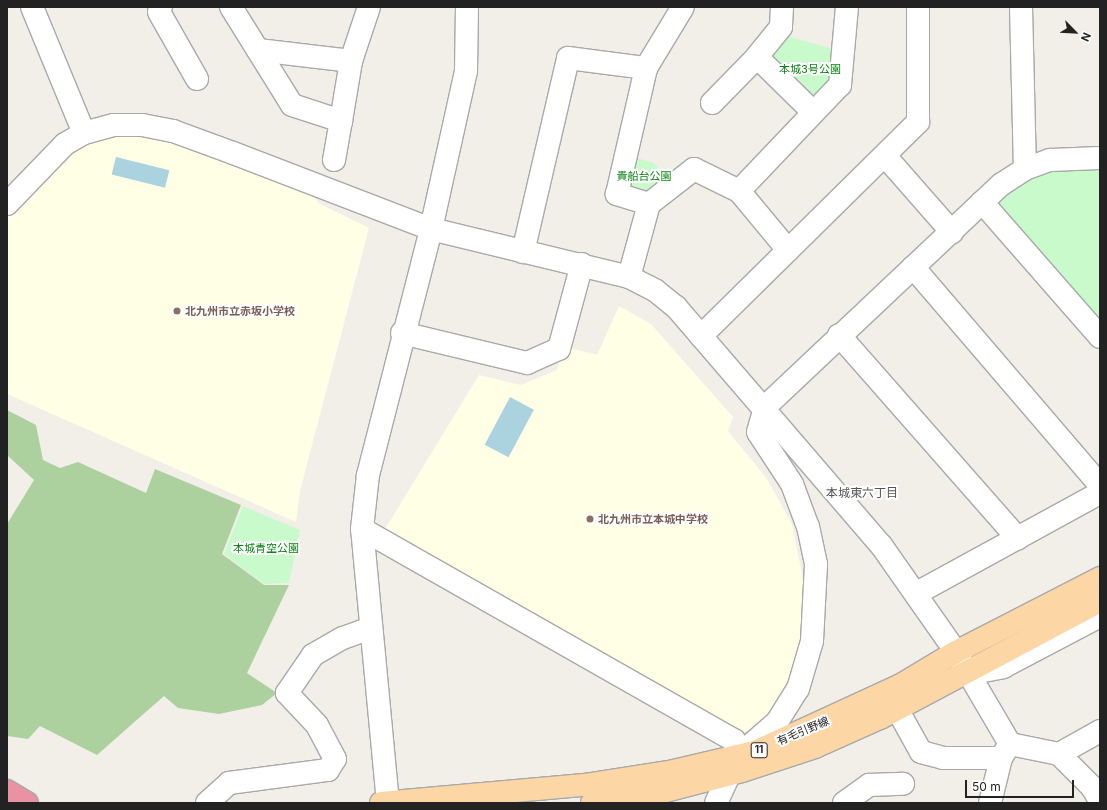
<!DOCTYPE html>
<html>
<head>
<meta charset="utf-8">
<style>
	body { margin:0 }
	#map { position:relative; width:1107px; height:810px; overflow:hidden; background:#f2efe9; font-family:Inter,"Noto Sans JP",sans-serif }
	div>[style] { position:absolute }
	.education>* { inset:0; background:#ffffe5 }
	.forest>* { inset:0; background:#add19e }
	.park>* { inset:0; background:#c8facc }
	.water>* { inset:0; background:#aad3df; transform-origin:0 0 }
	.roads { filter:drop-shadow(1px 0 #a9a9a9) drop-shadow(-1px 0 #a9a9a9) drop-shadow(0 1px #a9a9a9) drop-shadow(0 -1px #a9a9a9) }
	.minor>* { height:22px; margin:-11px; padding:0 11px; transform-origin:11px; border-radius:11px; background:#fff }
	.major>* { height:22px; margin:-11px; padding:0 11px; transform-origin:11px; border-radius:11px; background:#fcd6a4 }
	.highway>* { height:22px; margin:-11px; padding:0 11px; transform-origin:11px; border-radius:11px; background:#e892a2 }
	.dots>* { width:11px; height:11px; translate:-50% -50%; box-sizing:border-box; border:2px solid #fff; border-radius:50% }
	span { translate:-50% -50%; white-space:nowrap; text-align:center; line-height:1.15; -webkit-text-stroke:4px #fff; paint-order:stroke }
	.shield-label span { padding:1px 3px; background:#fff; border:1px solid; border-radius:3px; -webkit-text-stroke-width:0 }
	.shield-label { font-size:10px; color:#222; font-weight:700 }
	.park-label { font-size:11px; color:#0c8416 }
	.education-label { font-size:11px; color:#785e54; font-weight:700 }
	.left { translate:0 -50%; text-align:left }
	.street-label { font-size:11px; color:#222 }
	.neighbourhood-label { font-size:12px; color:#555 }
	.frame { position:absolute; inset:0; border:8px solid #222; pointer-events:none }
	.north { position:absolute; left:1055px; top:12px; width:40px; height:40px; -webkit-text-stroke:3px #fff; paint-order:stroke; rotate:114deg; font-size:11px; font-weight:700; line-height:16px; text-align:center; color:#222 }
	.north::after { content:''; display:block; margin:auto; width:14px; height:18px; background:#222; clip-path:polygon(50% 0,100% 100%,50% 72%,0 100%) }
	.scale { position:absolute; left:965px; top:780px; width:109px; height:18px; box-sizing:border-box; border:2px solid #222; border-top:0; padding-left:5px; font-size:12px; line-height:14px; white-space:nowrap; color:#222; -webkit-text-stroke:3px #fff; paint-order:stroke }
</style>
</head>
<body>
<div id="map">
	<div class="education">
		<div style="clip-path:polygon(100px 136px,155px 136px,315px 197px,318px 203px,369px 228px,300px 491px,296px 522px,7px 394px,7px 211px,73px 147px)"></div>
		<div style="clip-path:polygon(619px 306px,651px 324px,733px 417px,728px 431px,767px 479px,792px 524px,803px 579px,801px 649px,790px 683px,778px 706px,756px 730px,736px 733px,382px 534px,479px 375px,521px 385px,557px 370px,563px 346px,597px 355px)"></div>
	</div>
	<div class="forest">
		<div style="clip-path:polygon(7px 410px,36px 425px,43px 460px,60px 468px,78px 462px,146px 493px,155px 469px,241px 505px,222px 554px,264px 585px,289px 585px,247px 673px,277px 693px,262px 705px,219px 714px,178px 708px,164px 696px,97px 755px,40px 726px,28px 739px,7px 736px,7px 524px,34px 480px,7px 455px)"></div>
	</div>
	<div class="park">
		<div style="clip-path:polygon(783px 35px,837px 50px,833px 81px,809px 104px,768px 62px)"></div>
		<div style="clip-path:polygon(633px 157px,654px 163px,667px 179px,645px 195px,629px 193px)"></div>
		<div style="clip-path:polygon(1100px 165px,1100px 329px,991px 204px,1038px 171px)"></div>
		<div style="clip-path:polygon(243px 506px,300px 530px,289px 583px,264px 584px,224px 554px)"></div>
	</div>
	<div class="water">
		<div style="left:116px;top:157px;width:55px;height:18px;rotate:14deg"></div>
		<div style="left:510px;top:397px;width:27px;height:54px;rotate:28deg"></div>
	</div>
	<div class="roads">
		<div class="minor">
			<div style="left:32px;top:7px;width:136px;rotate:67.6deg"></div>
			<div style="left:161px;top:7px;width:5px;rotate:112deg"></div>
			<div style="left:159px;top:12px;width:77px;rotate:60.4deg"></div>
			<div style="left:231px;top:7px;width:115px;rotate:58.1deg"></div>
			<div style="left:292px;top:105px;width:52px;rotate:18.1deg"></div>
			<div style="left:341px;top:121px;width:61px;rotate:-80.5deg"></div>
			<div style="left:351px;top:61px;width:57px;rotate:-71.6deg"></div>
			<div style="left:782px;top:7px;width:20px;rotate:93deg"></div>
			<div style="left:781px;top:27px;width:38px;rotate:129deg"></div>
			<div style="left:757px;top:57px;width:78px;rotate:44.5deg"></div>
			<div style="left:1021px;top:7px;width:162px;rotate:88.6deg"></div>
			<div style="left:258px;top:50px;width:94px;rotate:6.7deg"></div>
			<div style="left:712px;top:103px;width:64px;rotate:-45.6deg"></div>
			<div style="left:886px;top:157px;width:100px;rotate:48.7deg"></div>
			<div style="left:334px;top:160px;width:40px;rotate:-80deg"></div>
			<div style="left:982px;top:202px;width:179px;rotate:48.8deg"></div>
			<div style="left:7px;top:204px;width:83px;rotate:-46deg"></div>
			<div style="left:65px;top:144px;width:22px;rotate:-30deg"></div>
			<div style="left:84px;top:133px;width:31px;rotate:-15deg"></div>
			<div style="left:114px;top:125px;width:28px"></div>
			<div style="left:142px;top:125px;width:32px;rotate:11deg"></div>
			<div style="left:173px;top:131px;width:64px;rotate:20.1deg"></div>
			<div style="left:233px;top:153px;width:212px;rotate:21deg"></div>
			<div style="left:431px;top:229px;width:204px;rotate:13.6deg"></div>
			<div style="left:629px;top:277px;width:30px;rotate:27deg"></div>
			<div style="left:656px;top:291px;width:26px;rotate:39deg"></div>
			<div style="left:676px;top:307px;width:314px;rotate:49.3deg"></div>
			<div style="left:881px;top:545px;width:131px;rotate:55deg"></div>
			<div style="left:956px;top:652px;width:107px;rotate:59.6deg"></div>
			<div style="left:1010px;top:744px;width:50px;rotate:11.5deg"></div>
			<div style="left:1059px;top:754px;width:47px;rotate:-29.3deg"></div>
			<div style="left:649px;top:204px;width:57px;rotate:-37.9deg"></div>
			<div style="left:694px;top:169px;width:50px;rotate:26.1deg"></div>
			<div style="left:788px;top:250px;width:77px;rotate:-129.7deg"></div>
			<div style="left:739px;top:191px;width:146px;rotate:-46.4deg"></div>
			<div style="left:840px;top:85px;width:78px;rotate:-84.9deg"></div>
			<div style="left:523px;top:252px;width:199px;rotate:-76.9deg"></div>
			<div style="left:568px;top:58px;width:79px;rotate:7.3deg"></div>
			<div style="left:646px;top:68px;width:71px;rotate:-58.8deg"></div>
			<div style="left:913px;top:267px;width:287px;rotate:49.4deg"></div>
			<div style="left:629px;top:277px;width:76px;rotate:-74.7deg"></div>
			<div style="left:649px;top:204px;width:34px;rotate:-163deg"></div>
			<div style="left:617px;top:194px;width:129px;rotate:-77deg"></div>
			<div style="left:402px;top:333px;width:129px;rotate:13.5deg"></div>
			<div style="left:527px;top:363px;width:35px;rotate:-24deg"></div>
			<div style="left:559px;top:349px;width:88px;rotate:-74.9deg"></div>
			<div style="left:839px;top:335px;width:271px;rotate:48.7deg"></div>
			<div style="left:701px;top:336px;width:305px;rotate:-44.6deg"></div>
			<div style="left:918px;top:122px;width:115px;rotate:-90deg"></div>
			<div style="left:362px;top:529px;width:428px;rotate:29.6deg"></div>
			<div style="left:734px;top:740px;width:16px;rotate:76deg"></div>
			<div style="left:917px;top:593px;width:209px;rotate:-28.7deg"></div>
			<div style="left:968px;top:674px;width:36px;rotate:-11deg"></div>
			<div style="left:1003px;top:667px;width:110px;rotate:-27.7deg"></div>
			<div style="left:897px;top:709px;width:49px;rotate:60.8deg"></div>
			<div style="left:921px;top:752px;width:23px;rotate:15deg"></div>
			<div style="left:943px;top:758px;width:58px"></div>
			<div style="left:1059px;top:754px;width:47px;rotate:45deg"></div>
			<div style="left:1092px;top:787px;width:16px;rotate:60deg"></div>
			<div style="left:207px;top:803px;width:30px;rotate:-42deg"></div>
			<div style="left:229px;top:783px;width:100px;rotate:-7.5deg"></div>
			<div style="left:328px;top:770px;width:13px;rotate:-58deg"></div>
			<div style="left:335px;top:759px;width:38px;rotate:-118deg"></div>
			<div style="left:317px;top:725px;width:44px;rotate:-133.2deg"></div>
			<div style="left:287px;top:693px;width:46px;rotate:-55.6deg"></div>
			<div style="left:313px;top:655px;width:34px;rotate:-30deg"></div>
			<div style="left:343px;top:638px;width:30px;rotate:-20deg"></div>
			<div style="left:388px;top:803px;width:275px;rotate:-95.4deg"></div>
			<div style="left:362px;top:529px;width:54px;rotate:-83.7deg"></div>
			<div style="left:368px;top:475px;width:254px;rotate:-75.6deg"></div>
			<div style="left:431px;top:229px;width:162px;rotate:-77.5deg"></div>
			<div style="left:466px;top:71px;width:64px;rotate:-89.1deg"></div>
			<div style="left:716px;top:803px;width:52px;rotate:-64.9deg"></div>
			<div style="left:738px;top:756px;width:52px;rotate:-41.1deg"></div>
			<div style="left:777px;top:722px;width:39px;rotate:-58deg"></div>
			<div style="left:798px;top:689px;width:50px;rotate:-73.7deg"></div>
			<div style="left:812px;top:641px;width:77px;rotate:-87deg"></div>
			<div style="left:816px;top:564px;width:38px;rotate:-102deg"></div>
			<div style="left:808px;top:527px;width:46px;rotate:-110.4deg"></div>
			<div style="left:792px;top:484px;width:62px;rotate:-123.2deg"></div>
			<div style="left:758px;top:432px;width:26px;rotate:-74deg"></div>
			<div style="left:765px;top:407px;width:325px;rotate:-43.3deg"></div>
			<div style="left:1002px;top:184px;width:27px;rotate:-33deg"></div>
			<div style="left:1025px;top:169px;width:27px;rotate:-20deg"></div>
			<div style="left:1050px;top:160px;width:50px;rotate:-2.3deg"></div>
			<div style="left:844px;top:803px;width:31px;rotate:-36deg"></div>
			<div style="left:869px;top:785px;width:34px;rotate:-2deg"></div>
			<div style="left:990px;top:803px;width:46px;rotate:-76.3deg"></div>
			<div style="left:1001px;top:758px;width:13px;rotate:-58deg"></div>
		</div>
		<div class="major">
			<div style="left:381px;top:803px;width:204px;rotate:-5.1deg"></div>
			<div style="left:584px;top:785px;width:86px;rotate:-8.7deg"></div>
			<div style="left:669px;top:772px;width:88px;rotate:-13.1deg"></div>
			<div style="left:755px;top:752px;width:161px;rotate:-24.7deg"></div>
			<div style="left:901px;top:685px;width:64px;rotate:-31deg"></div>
			<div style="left:956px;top:652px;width:162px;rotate:-27.2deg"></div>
			<div style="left:592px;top:803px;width:54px;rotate:-7.4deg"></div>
			<div style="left:646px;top:796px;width:99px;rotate:-14.6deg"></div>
			<div style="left:742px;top:771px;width:77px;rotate:-18.2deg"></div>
			<div style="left:815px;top:747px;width:73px;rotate:-24.1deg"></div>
			<div style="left:882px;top:717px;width:247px;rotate:-28deg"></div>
		</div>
		<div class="highway">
			<div style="left:7px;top:791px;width:23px;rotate:31deg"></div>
		</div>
	</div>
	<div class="dots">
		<div style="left:177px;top:311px;background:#8d6e63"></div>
		<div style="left:590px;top:519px;background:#8d6e63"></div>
	</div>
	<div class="shield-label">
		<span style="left:759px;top:750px">11</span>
	</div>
	<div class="park-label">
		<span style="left:810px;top:69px">本城3号公園</span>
		<span style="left:644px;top:176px">貴船台公園</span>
		<span style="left:266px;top:548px">本城青空公園</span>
	</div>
	<div class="education-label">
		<span class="left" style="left:185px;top:311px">北九州市立赤坂小学校</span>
		<span class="left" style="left:598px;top:519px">北九州市立本城中学校</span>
	</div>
	<div class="street-label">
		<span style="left:803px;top:731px;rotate:-23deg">有毛引野線</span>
	</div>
	<div class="neighbourhood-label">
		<span style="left:862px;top:493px">本城東六丁目</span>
	</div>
	<div class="frame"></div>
	<div class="north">N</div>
	<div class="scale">50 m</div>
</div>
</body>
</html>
